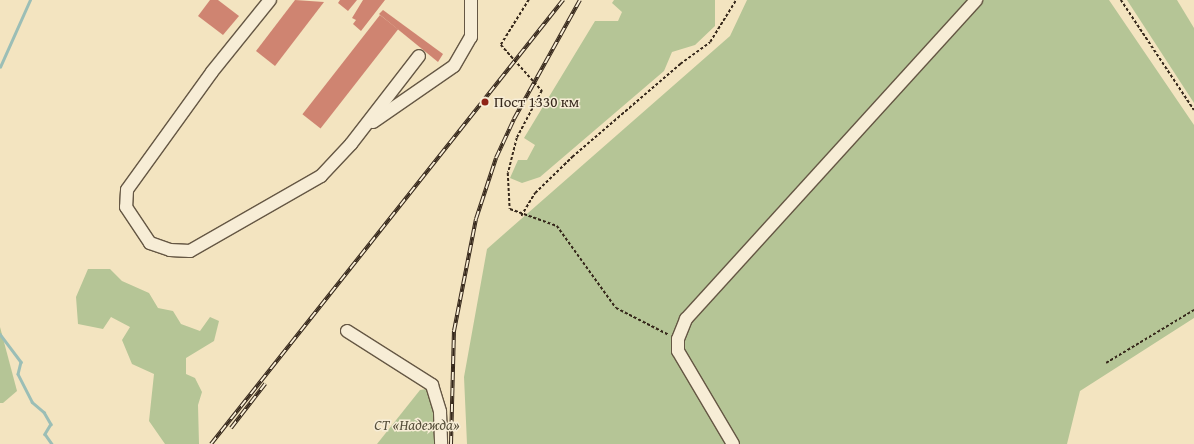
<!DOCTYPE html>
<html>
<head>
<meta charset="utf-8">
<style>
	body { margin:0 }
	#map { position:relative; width:1194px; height:444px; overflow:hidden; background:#f3e4c0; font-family:"Gentium Book Plus",serif }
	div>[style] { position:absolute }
	.green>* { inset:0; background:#b5c596 }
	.stream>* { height:2.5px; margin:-1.25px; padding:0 1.25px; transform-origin:1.25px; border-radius:1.25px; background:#9bbeb6 }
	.building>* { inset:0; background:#cf8471; transform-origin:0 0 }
	.path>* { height:1.5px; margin-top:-0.75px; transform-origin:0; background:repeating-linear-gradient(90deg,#36281b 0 3px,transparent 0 5px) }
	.roads { filter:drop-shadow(1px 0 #655744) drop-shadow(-1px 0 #655744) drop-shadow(0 1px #655744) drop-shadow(0 -1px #655744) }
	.minor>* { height:12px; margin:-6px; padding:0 6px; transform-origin:6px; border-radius:6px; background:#f7edd6 }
	.rail>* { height:4px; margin-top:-2px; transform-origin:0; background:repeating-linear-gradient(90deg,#f7edd6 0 8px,#36281b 0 16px); box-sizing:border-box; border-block:1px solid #36281b }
	.dots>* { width:11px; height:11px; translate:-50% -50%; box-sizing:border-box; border:2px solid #f7edd6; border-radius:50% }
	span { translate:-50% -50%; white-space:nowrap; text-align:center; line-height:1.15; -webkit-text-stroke:3px #f7edd6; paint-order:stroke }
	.poi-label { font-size:15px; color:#36281b }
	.left { translate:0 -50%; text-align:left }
	.park-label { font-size:15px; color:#564f3a; font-style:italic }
</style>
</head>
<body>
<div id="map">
	<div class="green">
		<div style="clip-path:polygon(614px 0,715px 0,715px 26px,695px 45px,672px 52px,664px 71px,540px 177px,522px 183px,510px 178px,518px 160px,527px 160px,535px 145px,524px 138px,595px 21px,618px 21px,622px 12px,612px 3px)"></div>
		<div style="clip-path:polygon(747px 0,1109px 0,1194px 125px,1194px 318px,1080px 391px,1067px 444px,467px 444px,464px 377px,487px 249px,730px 36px)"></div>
		<div style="clip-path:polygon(1127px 0,1177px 0,1194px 28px,1194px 103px)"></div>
		<div style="clip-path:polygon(88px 269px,110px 269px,122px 281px,149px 293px,158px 308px,173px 311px,181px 324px,200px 331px,210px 317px,219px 321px,214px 341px,186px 358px,186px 374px,195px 378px,202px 392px,198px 405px,199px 444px,165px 444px,149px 421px,154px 374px,132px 364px,122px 340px,130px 327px,111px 317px,103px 329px,78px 324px,76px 297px)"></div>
		<div style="clip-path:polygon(0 327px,17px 391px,3px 403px,0 403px)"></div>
		<div style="clip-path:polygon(433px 388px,438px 444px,377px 444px,420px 390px)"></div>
	</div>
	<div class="stream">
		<div style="left:0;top:67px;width:73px;rotate:-65.9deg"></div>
		<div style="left:0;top:334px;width:35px;rotate:53deg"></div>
		<div style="left:21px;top:362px;width:12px;rotate:104deg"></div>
		<div style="left:18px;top:374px;width:31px;rotate:63deg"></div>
		<div style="left:32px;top:402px;width:16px;rotate:40deg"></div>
		<div style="left:44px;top:412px;width:14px;rotate:60deg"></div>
		<div style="left:51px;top:424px;width:12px;rotate:121deg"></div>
		<div style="left:45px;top:434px;width:12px;rotate:55deg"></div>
	</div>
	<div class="building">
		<div style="clip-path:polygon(210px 0,218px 0,239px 16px,223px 35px,198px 16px)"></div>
		<div style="clip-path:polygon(295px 0,324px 2px,275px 66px,256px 51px)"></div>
		<div style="clip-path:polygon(340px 0,357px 0,348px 11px,338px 3px)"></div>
		<div style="clip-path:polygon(363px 0,385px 0,361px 31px,353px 24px,356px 20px,352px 18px)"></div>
		<div style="clip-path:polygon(383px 10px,443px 54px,438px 62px,379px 14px)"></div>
		<div style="left:380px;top:15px;width:23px;height:126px;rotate:38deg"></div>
	</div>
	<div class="path">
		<div style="left:529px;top:0;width:53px;rotate:121.9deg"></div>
		<div style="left:501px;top:45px;width:62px;rotate:48.3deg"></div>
		<div style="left:542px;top:91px;width:53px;rotate:118deg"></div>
		<div style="left:517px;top:138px;width:36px;rotate:104deg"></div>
		<div style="left:508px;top:173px;width:36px;rotate:87deg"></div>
		<div style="left:510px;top:209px;width:50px;rotate:19.9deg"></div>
		<div style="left:557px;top:226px;width:101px;rotate:54.3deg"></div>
		<div style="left:616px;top:308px;width:59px;rotate:27deg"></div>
		<div style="left:1121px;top:0;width:132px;rotate:56.4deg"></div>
		<div style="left:521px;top:216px;width:27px;rotate:-59deg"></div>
		<div style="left:535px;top:193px;width:52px;rotate:-44.2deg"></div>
		<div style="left:572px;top:157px;width:143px;rotate:-40.7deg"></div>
		<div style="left:680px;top:64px;width:37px;rotate:-36deg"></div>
		<div style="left:710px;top:42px;width:49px;rotate:-58.2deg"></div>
		<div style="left:1106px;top:363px;width:103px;rotate:-31.1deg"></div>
	</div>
	<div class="roads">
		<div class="minor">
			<div style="left:270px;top:0;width:92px;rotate:128.9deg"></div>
			<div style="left:212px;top:72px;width:145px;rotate:125.8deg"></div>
			<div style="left:127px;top:190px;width:17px;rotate:93deg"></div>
			<div style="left:126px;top:207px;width:43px;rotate:56.3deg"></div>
			<div style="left:150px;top:243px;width:21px;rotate:19deg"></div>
			<div style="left:170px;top:250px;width:20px;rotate:3deg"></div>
			<div style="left:190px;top:251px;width:151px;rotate:-29.8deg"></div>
			<div style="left:321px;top:176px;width:44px;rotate:-46.8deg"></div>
			<div style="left:351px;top:144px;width:111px;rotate:-52.3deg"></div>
			<div style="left:373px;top:122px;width:98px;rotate:-34.7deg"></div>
			<div style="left:454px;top:66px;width:34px;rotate:-60deg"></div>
			<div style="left:471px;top:37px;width:37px;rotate:-90deg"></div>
			<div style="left:347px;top:331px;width:101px;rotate:32.4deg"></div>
			<div style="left:432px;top:385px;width:28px;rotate:73deg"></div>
			<div style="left:440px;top:412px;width:32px;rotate:88deg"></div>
			<div style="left:733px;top:444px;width:108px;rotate:-120.6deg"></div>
			<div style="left:678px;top:351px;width:12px;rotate:-90deg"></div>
			<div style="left:678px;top:339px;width:22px;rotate:-68deg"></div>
			<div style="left:686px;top:319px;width:431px;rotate:-47.7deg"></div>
		</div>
	</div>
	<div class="rail">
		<div style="left:231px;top:428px;width:56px;rotate:-52.3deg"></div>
		<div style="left:211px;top:444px;width:567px;rotate:-51.59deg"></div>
		<div style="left:451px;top:444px;width:113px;rotate:-88.5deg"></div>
		<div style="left:454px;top:331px;width:114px;rotate:-78.9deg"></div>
		<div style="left:476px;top:219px;width:64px;rotate:-71.8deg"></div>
		<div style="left:496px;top:158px;width:43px;rotate:-65.2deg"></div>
		<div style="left:514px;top:119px;width:136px;rotate:-61deg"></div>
	</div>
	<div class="dots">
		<div style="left:485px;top:102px;background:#8f2418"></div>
	</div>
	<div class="poi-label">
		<span class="left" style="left:494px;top:102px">Пост 1330 км</span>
	</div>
	<div class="park-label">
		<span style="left:417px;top:425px">СТ «Надежда»</span>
	</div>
</div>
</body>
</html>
